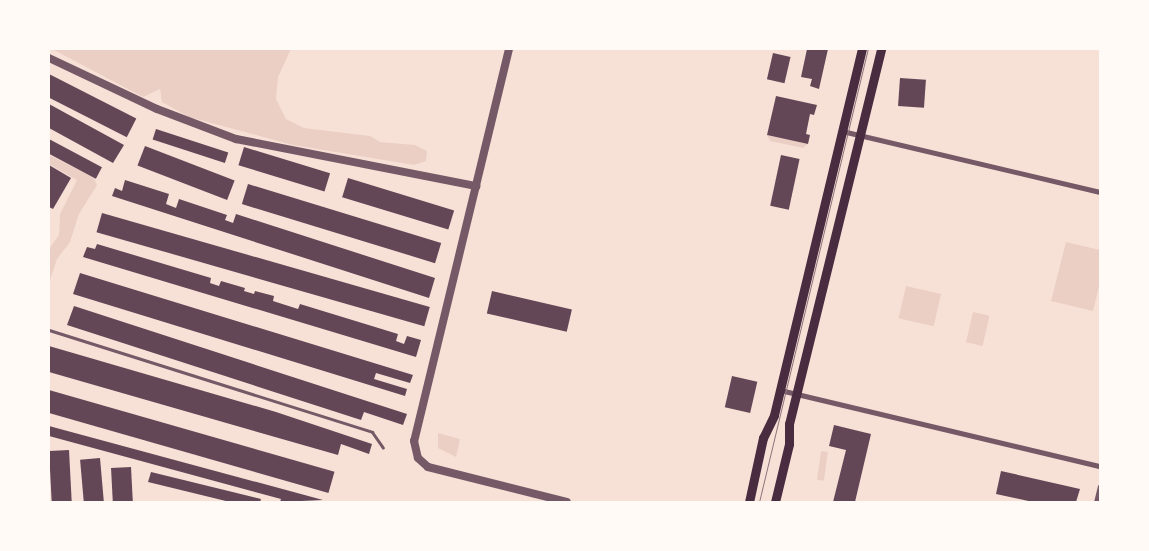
<!DOCTYPE html>
<html>
<head>
<meta charset="utf-8">
<style>
	body { margin:0 }
	#map { position:relative; width:1149px; height:551px; overflow:hidden; background:#f7e1d7; font-family:"Golos Text",sans-serif }
	div>[style] { position:absolute }
	.green>* { inset:0; background:#ebcfc5; transform-origin:0 0 }
	.building>* { inset:0; background:#644757; transform-origin:0 0 }
	.service>* { height:3px; margin:-1.5px; padding:0 1.5px; transform-origin:1.5px; border-radius:1.5px; background:#755966 }
	.minor>* { height:5px; margin:-2.5px; padding:0 2.5px; transform-origin:2.5px; border-radius:2.5px; background:#755966 }
	.tertiary>* { height:8px; margin:-4px; padding:0 4px; transform-origin:4px; border-radius:4px; background:#755966 }
	.primary>* { height:9px; margin:-4.5px; padding:0 4.5px; transform-origin:4.5px; border-radius:4.5px; background:#4a2c40 }
	.tram>* { height:1px; margin:-0.5px; padding:0 0.5px; transform-origin:0.5px; border-radius:0.5px; background:#8f747c }
	span { translate:-50% -50%; white-space:nowrap; text-align:center; line-height:1.15; -webkit-text-stroke:4px #fffaf5; paint-order:stroke }
	.frame { position:absolute; inset:0; border:50px solid #fffaf5; pointer-events:none }
</style>
</head>
<body>
<div id="map">
	<div class="green">
		<div style="clip-path:polygon(52px 49px,291px 49px,278px 77px,276px 99px,286px 119px,304px 128px,370px 136px,380px 142px,415px 145px,427px 151px,426px 161px,414px 165px,293px 145px,189px 117px,162px 102px,160px 89px,143px 97px)"></div>
		<div style="clip-path:polygon(767px 135px,808px 144px,803px 148px,770px 141px)"></div>
		<div style="clip-path:polygon(49px 155px,93px 177px,97px 185px,79px 214px,70px 242px,57px 259px,49px 283px,49px 249px,59px 235px,60px 214px,77px 180px,49px 164px)"></div>
		<div style="clip-path:polygon(1066px 242px,1100px 250px,1100px 282px,1093px 311px,1051px 301px)"></div>
		<div style="left:906px;top:286px;width:36px;height:33px;rotate:13deg"></div>
		<div style="left:973px;top:312px;width:17px;height:31px;rotate:13deg"></div>
		<div style="clip-path:polygon(438px 433px,460px 439px,456px 457px,438px 448px)"></div>
		<div style="left:821px;top:451px;width:7px;height:29px;rotate:8deg"></div>
	</div>
	<div class="building">
		<div style="clip-path:polygon(807px 49px,828px 49px,819px 89px,810px 86px,812px 79px,801px 77px)"></div>
		<div style="left:773px;top:53px;width:18px;height:27px;rotate:13deg"></div>
		<div style="left:49px;top:74px;width:98px;height:21px;rotate:27deg"></div>
		<div style="left:900px;top:78px;width:26px;height:28px;rotate:4deg"></div>
		<div style="clip-path:polygon(776px 96px,817px 105px,814px 115px,810px 114px,806px 134px,810px 135px,808px 144px,767px 135px)"></div>
		<div style="clip-path:polygon(49px 104px,124px 145px,113px 163px,49px 128px)"></div>
		<div style="left:156px;top:129px;width:76px;height:11px;rotate:18deg"></div>
		<div style="left:49px;top:139px;width:60px;height:13px;rotate:28deg"></div>
		<div style="left:145px;top:146px;width:96px;height:21px;rotate:21deg"></div>
		<div style="left:244px;top:147px;width:90px;height:19px;rotate:17deg"></div>
		<div style="left:781px;top:155px;width:19px;height:52px;rotate:12deg"></div>
		<div style="clip-path:polygon(49px 165px,71px 178px,53px 209px,49px 207px)"></div>
		<div style="left:348px;top:178px;width:111px;height:20px;rotate:17deg"></div>
		<div style="clip-path:polygon(125px 180px,169px 194px,166px 204px,176px 208px,179px 199px,227px 215px,225px 220px,233px 223px,236px 214px,435px 278px,429px 298px,112px 196px,115px 188px,122px 191px)"></div>
		<div style="left:248px;top:184px;width:202px;height:21px;rotate:17deg"></div>
		<div style="left:102px;top:213px;width:341px;height:20px;rotate:16deg"></div>
		<div style="clip-path:polygon(97px 244px,211px 278px,210px 283px,219px 286px,221px 281px,245px 288px,244px 291px,254px 294px,255px 291px,274px 296px,273px 301px,298px 309px,300px 304px,398px 334px,396px 341px,404px 344px,407px 336px,421px 340px,416px 357px,83px 257px,87px 247px,95px 249px)"></div>
		<div style="clip-path:polygon(80px 273px,413px 375px,410px 383px,376px 373px,374px 379px,407px 389px,405px 396px,73px 294px)"></div>
		<div style="left:492px;top:291px;width:82px;height:23px;rotate:13deg"></div>
		<div style="clip-path:polygon(74px 306px,407px 414px,403px 425px,364px 412px,361px 420px,67px 325px)"></div>
		<div style="clip-path:polygon(49px 346px,276px 412px,372px 444px,369px 454px,341px 444px,338px 455px,49px 372px)"></div>
		<div style="left:732px;top:376px;width:26px;height:32px;rotate:13deg"></div>
		<div style="left:49px;top:390px;width:297px;height:22px;rotate:16deg"></div>
		<div style="clip-path:polygon(834px 425px,871px 434px,855px 502px,833px 502px,846px 450px,829px 446px)"></div>
		<div style="clip-path:polygon(49px 426px,323px 500px,280px 502px,281px 499px,49px 436px)"></div>
		<div style="left:69px;top:450px;width:52px;height:20px;rotate:87deg"></div>
		<div style="left:100px;top:458px;width:44px;height:20px;rotate:85deg"></div>
		<div style="left:131px;top:467px;width:35px;height:20px;rotate:87deg"></div>
		<div style="clip-path:polygon(1001px 471px,1080px 489px,1076px 502px,1033px 502px,996px 494px)"></div>
		<div style="clip-path:polygon(151px 472px,261px 499px,260px 502px,230px 502px,148px 482px)"></div>
	</div>
	<div class="service">
		<div style="left:49px;top:330px;width:339px;rotate:17.5deg"></div>
		<div style="left:372px;top:432px;width:19px;rotate:55deg"></div>
	</div>
	<div class="minor">
		<div style="left:842px;top:131px;width:265px;rotate:13.3deg"></div>
		<div style="left:780px;top:390px;width:329px;rotate:13.4deg"></div>
		<div style="left:1096px;top:502px;width:16px;rotate:-76deg"></div>
	</div>
	<div class="tertiary">
		<div style="left:509px;top:49px;width:403px;rotate:103.6deg"></div>
		<div style="left:414px;top:441px;width:17px;rotate:77deg"></div>
		<div style="left:418px;top:458px;width:13px;rotate:42deg"></div>
		<div style="left:428px;top:467px;width:143px;rotate:14.1deg"></div>
		<div style="left:49px;top:58px;width:119px;rotate:25.3deg"></div>
		<div style="left:157px;top:109px;width:85px;rotate:20.8deg"></div>
		<div style="left:236px;top:139px;width:245px;rotate:11.1deg"></div>
	</div>
	<div class="primary">
		<div style="left:749px;top:502px;width:66px;rotate:-77.7deg"></div>
		<div style="left:763px;top:438px;width:25px;rotate:-64deg"></div>
		<div style="left:774px;top:415px;width:376px;rotate:-76.5deg"></div>
		<div style="left:775px;top:502px;width:60px;rotate:-76.4deg"></div>
		<div style="left:789px;top:444px;width:20px;rotate:-90deg"></div>
		<div style="left:789px;top:424px;width:386px;rotate:-76.2deg"></div>
	</div>
	<div class="tram">
		<div style="left:759px;top:502px;width:466px;rotate:-76.5deg"></div>
	</div>
	<div class="frame"></div>
</div>
</body>
</html>
